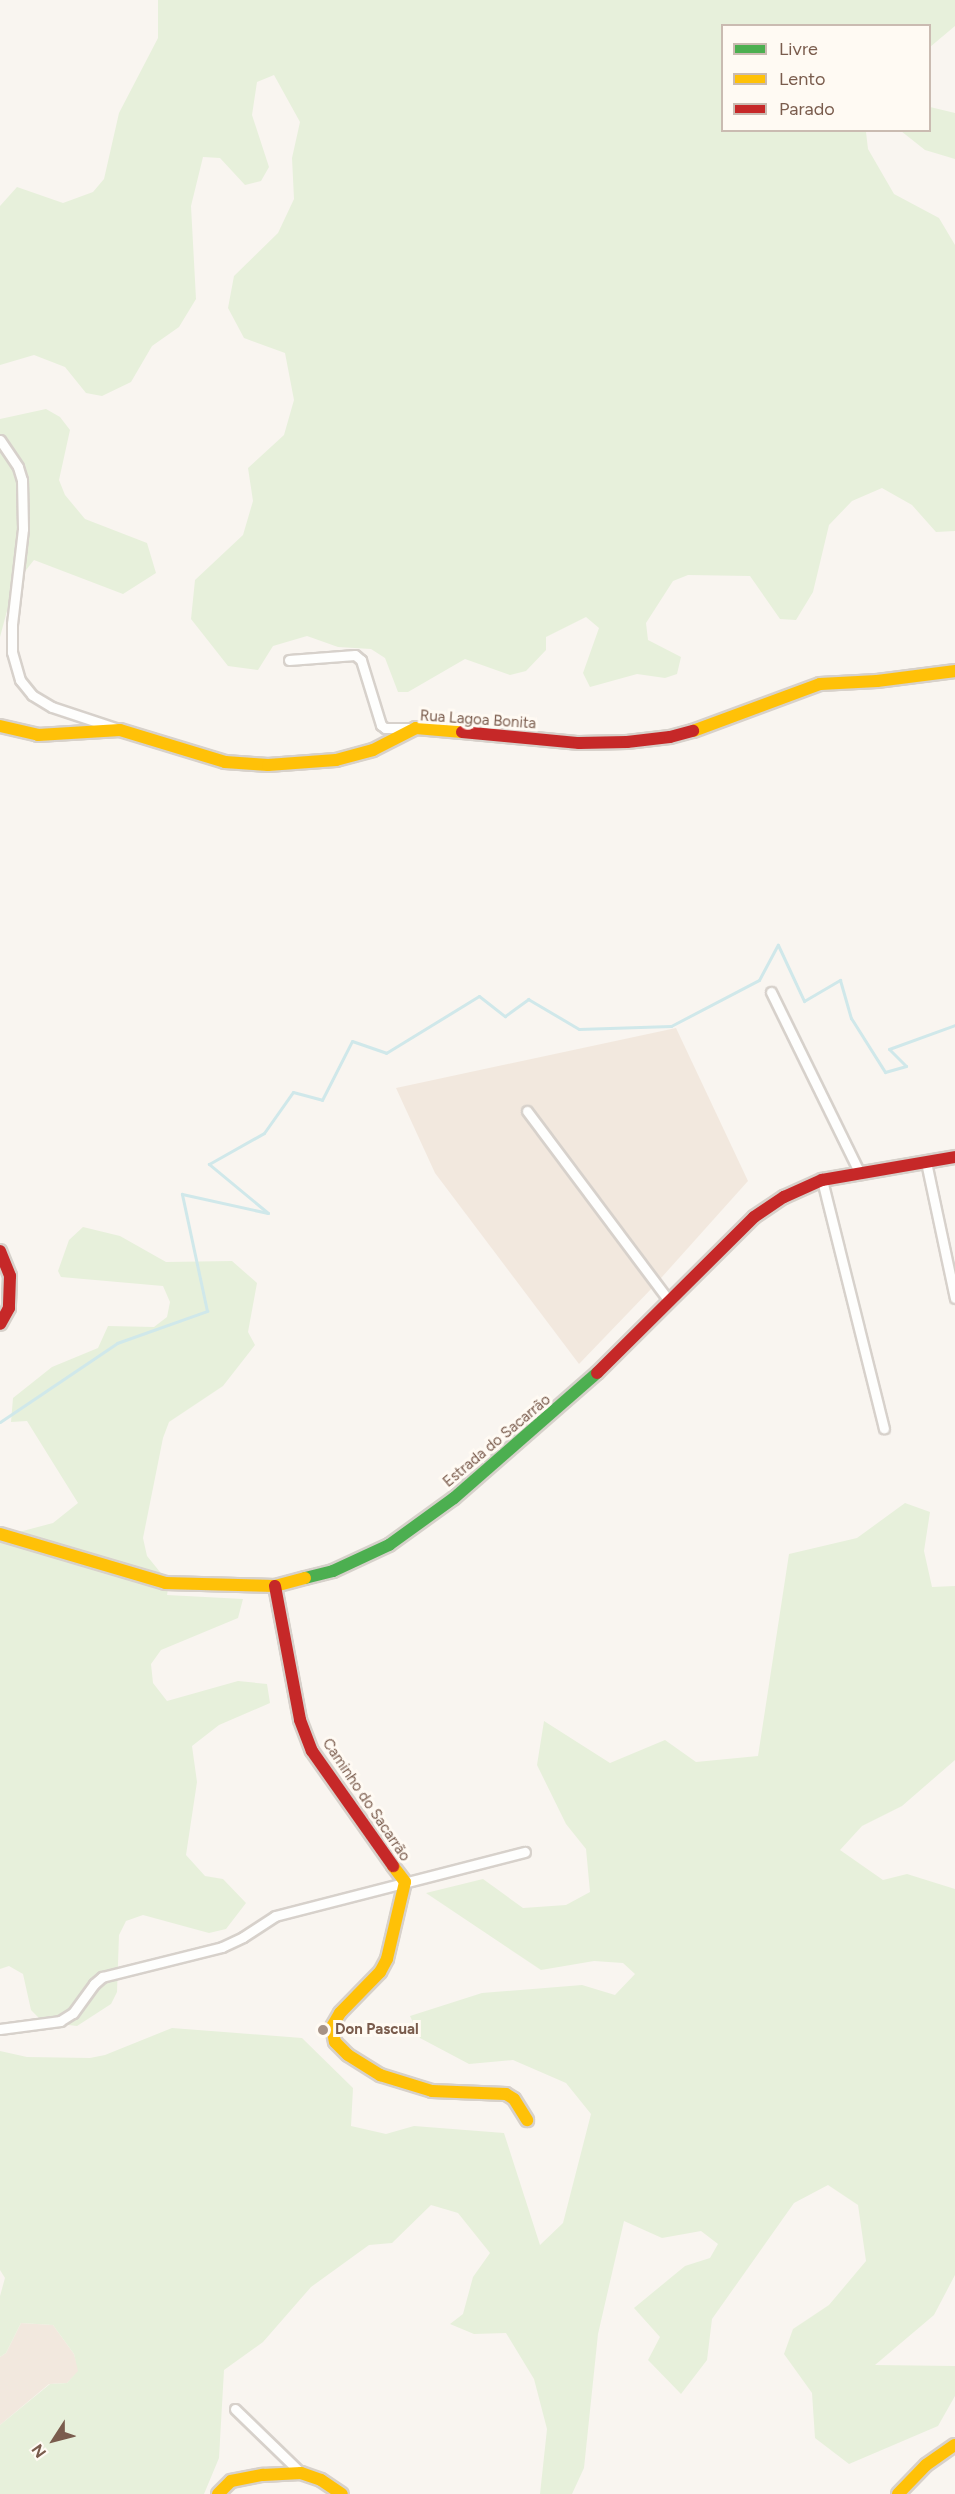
<!DOCTYPE html>
<html>
<head>
<meta charset="utf-8">
<style>
	body { margin:0 }
	#map { position:relative; width:955px; height:2494px; overflow:hidden; background:#f9f5f0; font-family:Figtree,sans-serif }
	div>[style] { position:absolute }
	.residential>* { inset:0; background:#f2e8de }
	.green>* { inset:0; background:#e7f0db }
	.stream>* { height:3px; margin:-1.5px; padding:0 1.5px; transform-origin:1.5px; border-radius:1.5px; background:#d0e8ea }
	.roads { filter:drop-shadow(2px 0 #d7d1cb) drop-shadow(-2px 0 #d7d1cb) drop-shadow(0 2px #d7d1cb) drop-shadow(0 -2px #d7d1cb) }
	.street>* { height:9px; margin:-4.5px; padding:0 4.5px; transform-origin:4.5px; border-radius:4.5px; background:#fefefd }
	.fast>* { height:12px; margin:-6px; padding:0 6px; transform-origin:6px; border-radius:6px; background:#4caf50 }
	.slow>* { height:12px; margin:-6px; padding:0 6px; transform-origin:6px; border-radius:6px; background:#ffc107 }
	.jam>* { height:12px; margin:-6px; padding:0 6px; transform-origin:6px; border-radius:6px; background:#c62828 }
	.dots>* { width:16px; height:16px; translate:-50% -50%; box-sizing:border-box; border:3px solid #fffaf3; border-radius:50% }
	span { translate:-50% -50%; white-space:nowrap; text-align:center; line-height:1.15; -webkit-text-stroke:6px #fffaf3; paint-order:stroke }
	.street-label { font-size:15px; color:#7a5c4d }
	.poi-label { font-size:15px; color:#7a5c4d; font-weight:700 }
	.left { translate:0 -50%; text-align:left }
	.legend { position:absolute; left:721px; top:24px; width:210px; height:108px; box-sizing:border-box; background:#fffaf3; border:2px solid #cabbb1; margin:0; padding:8px 10px; list-style:none; font-size:18px; color:#7a5c4d }
	.legend li { display:flex; align-items:center; gap:12px; height:30px }
	.legend b { width:30px; border:2px solid #cabbb1 }
	.north { position:absolute; left:24px; top:2410px; width:60px; height:60px; -webkit-text-stroke:4px #fffaf3; paint-order:stroke; rotate:234deg; font-size:16px; font-weight:700; line-height:24px; text-align:center; color:#7a5c4d }
	.north::after { content:''; display:block; margin:auto; width:21px; height:27px; background:#7a5c4d; clip-path:polygon(50% 0,100% 100%,50% 72%,0 100%) }
</style>
</head>
<body>
<div id="map">
	<div class="residential">
		<div style="clip-path:polygon(676px 1028px,748px 1181px,653px 1287px,579px 1364px,435px 1173px,396px 1088px)"></div>
		<div style="clip-path:polygon(21px 2323px,53px 2325px,74px 2354px,79px 2371px,67px 2383px,49px 2384px,0 2425px,0 2357px,6px 2353px)"></div>
	</div>
	<div class="green">
		<div style="clip-path:polygon(158px 0,955px 0,955px 26px,930px 47px,930px 26px,722px 26px,722px 130px,869px 131px,866px 132px,868px 149px,894px 194px,939px 218px,955px 245px,955px 531px,936px 532px,912px 505px,882px 488px,852px 501px,829px 525px,813px 592px,796px 620px,780px 619px,750px 576px,688px 575px,673px 581px,646px 623px,648px 640px,681px 657px,677px 674px,665px 678px,637px 674px,590px 687px,583px 673px,599px 628px,586px 617px,546px 637px,546px 650px,526px 671px,510px 675px,465px 659px,408px 692px,398px 692px,385px 658px,371px 649px,338px 647px,307px 636px,273px 646px,258px 670px,228px 666px,191px 619px,195px 580px,243px 535px,253px 501px,248px 468px,284px 435px,294px 400px,285px 353px,244px 338px,228px 308px,234px 276px,278px 233px,294px 199px,292px 158px,300px 122px,274px 75px,257px 82px,252px 115px,269px 167px,261px 181px,245px 185px,220px 158px,203px 157px,191px 206px,196px 299px,179px 327px,152px 346px,131px 382px,102px 396px,86px 393px,65px 367px,34px 355px,0 365px,0 206px,17px 187px,63px 203px,93px 192px,104px 179px,119px 113px,158px 38px)"></div>
		<div style="clip-path:polygon(930px 107px,955px 113px,955px 159px,925px 150px,901px 131px,930px 130px)"></div>
		<div style="clip-path:polygon(46px 409px,60px 417px,70px 430px,59px 480px,65px 495px,85px 519px,147px 543px,156px 573px,123px 594px,34px 560px,14px 585px,0 637px,0 419px)"></div>
		<div style="clip-path:polygon(83px 1227px,120px 1236px,166px 1262px,232px 1261px,257px 1283px,248px 1332px,255px 1345px,223px 1386px,169px 1422px,163px 1438px,143px 1538px,147px 1556px,169px 1583px,167px 1595px,243px 1599px,238px 1618px,161px 1650px,151px 1664px,153px 1683px,167px 1701px,238px 1681px,267px 1684px,270px 1703px,219px 1725px,192px 1746px,197px 1782px,186px 1855px,205px 1876px,223px 1879px,246px 1903px,226px 1929px,209px 1933px,143px 1915px,126px 1921px,119px 1935px,117px 1992px,111px 2004px,77px 2026px,43px 2022px,31px 2010px,23px 1974px,9px 1966px,0 1969px,0 1528px,19px 1532px,53px 1523px,78px 1503px,27px 1421px,11px 1422px,13px 1398px,52px 1367px,98px 1348px,108px 1326px,154px 1327px,167px 1317px,170px 1302px,163px 1286px,61px 1277px,58px 1271px,69px 1240px)"></div>
		<div style="clip-path:polygon(905px 1503px,930px 1512px,924px 1551px,932px 1587px,955px 1586px,955px 1760px,902px 1806px,862px 1826px,840px 1850px,883px 1880px,907px 1874px,955px 1889px,955px 2275px,934px 2315px,875px 2365px,955px 2366px,955px 2396px,938px 2426px,849px 2464px,815px 2438px,812px 2393px,784px 2354px,793px 2329px,829px 2305px,866px 2261px,858px 2205px,828px 2185px,794px 2203px,712px 2319px,707px 2360px,681px 2394px,648px 2360px,660px 2337px,634px 2308px,685px 2266px,710px 2258px,718px 2244px,701px 2231px,662px 2238px,624px 2221px,598px 2334px,584px 2468px,572px 2494px,540px 2494px,547px 2429px,534px 2379px,506px 2333px,474px 2334px,450px 2324px,463px 2314px,473px 2277px,490px 2253px,458px 2213px,431px 2205px,392px 2243px,369px 2245px,311px 2287px,263px 2342px,224px 2370px,219px 2458px,204px 2494px,0 2494px,0 2425px,50px 2384px,67px 2383px,78px 2371px,74px 2354px,53px 2325px,21px 2323px,6px 2353px,0 2357px,0 2296px,5px 2278px,0 2270px,0 2051px,27px 2057px,90px 2058px,105px 2055px,172px 2028px,302px 2038px,353px 2088px,351px 2126px,386px 2134px,414px 2126px,504px 2133px,540px 2245px,563px 2223px,591px 2114px,566px 2083px,513px 2060px,469px 2064px,420px 2038px,410px 2016px,482px 1993px,582px 1985px,615px 1995px,635px 1974px,623px 1963px,594px 1961px,541px 1970px,426px 1893px,483px 1879px,523px 1908px,566px 1905px,590px 1892px,586px 1849px,566px 1824px,537px 1765px,544px 1721px,610px 1763px,665px 1740px,696px 1762px,758px 1756px,789px 1554px,857px 1538px)"></div>
	</div>
	<div class="stream">
		<div style="left:0;top:1422px;width:141px;rotate:-34deg"></div>
		<div style="left:117px;top:1343px;width:96px;rotate:-19.6deg"></div>
		<div style="left:207px;top:1311px;width:120px;rotate:-102.1deg"></div>
		<div style="left:182px;top:1194px;width:88px;rotate:12.5deg"></div>
		<div style="left:268px;top:1213px;width:77px;rotate:-140.3deg"></div>
		<div style="left:209px;top:1164px;width:63px;rotate:-29.4deg"></div>
		<div style="left:264px;top:1133px;width:50px;rotate:-54.7deg"></div>
		<div style="left:293px;top:1092px;width:30px;rotate:15deg"></div>
		<div style="left:322px;top:1100px;width:66px;rotate:-63deg"></div>
		<div style="left:352px;top:1041px;width:36px;rotate:19deg"></div>
		<div style="left:386px;top:1053px;width:109px;rotate:-31.5deg"></div>
		<div style="left:479px;top:996px;width:33px;rotate:38deg"></div>
		<div style="left:505px;top:1016px;width:29px;rotate:-36deg"></div>
		<div style="left:528px;top:999px;width:59px;rotate:30.5deg"></div>
		<div style="left:579px;top:1029px;width:92px;rotate:-1.9deg"></div>
		<div style="left:671px;top:1026px;width:99px;rotate:-27.6deg"></div>
		<div style="left:759px;top:980px;width:40px;rotate:-62deg"></div>
		<div style="left:778px;top:945px;width:62px;rotate:65.1deg"></div>
		<div style="left:804px;top:1001px;width:42px;rotate:-30.3deg"></div>
		<div style="left:840px;top:980px;width:40px;rotate:74deg"></div>
		<div style="left:851px;top:1018px;width:64px;rotate:57.8deg"></div>
		<div style="left:885px;top:1072px;width:22px;rotate:-16deg"></div>
		<div style="left:906px;top:1066px;width:24px;rotate:-135deg"></div>
		<div style="left:889px;top:1049px;width:70px;rotate:-20deg"></div>
	</div>
	<div class="roads">
		<div class="street">
			<div style="left:0;top:440px;width:32px;rotate:56deg"></div>
			<div style="left:18px;top:467px;width:14px;rotate:73deg"></div>
			<div style="left:22px;top:480px;width:49px;rotate:88.8deg"></div>
			<div style="left:23px;top:529px;width:96px;rotate:96.6deg"></div>
			<div style="left:12px;top:624px;width:28px;rotate:90deg"></div>
			<div style="left:12px;top:652px;width:29px;rotate:74deg"></div>
			<div style="left:20px;top:680px;width:19px;rotate:51deg"></div>
			<div style="left:32px;top:695px;width:23px;rotate:31deg"></div>
			<div style="left:52px;top:707px;width:66px;rotate:18.4deg"></div>
			<div style="left:289px;top:660px;width:66px;rotate:-4.3deg"></div>
			<div style="left:355px;top:655px;width:8px;rotate:40deg"></div>
			<div style="left:361px;top:660px;width:68px;rotate:72.9deg"></div>
			<div style="left:381px;top:725px;width:5px;rotate:37deg"></div>
			<div style="left:385px;top:728px;width:29px"></div>
			<div style="left:771px;top:992px;width:203px;rotate:63.9deg"></div>
			<div style="left:527px;top:1111px;width:237px;rotate:53.2deg"></div>
			<div style="left:926px;top:1162px;width:139px;rotate:78deg"></div>
			<div style="left:822px;top:1180px;width:256px;rotate:76deg"></div>
			<div style="left:0;top:2029px;width:61px;rotate:-7.6deg"></div>
			<div style="left:60px;top:2021px;width:15px;rotate:-32deg"></div>
			<div style="left:73px;top:2013px;width:36px;rotate:-54deg"></div>
			<div style="left:94px;top:1984px;width:11px;rotate:-41deg"></div>
			<div style="left:102px;top:1977px;width:124px;rotate:-14deg"></div>
			<div style="left:222px;top:1947px;width:23px;rotate:-25deg"></div>
			<div style="left:243px;top:1937px;width:38px;rotate:-33deg"></div>
			<div style="left:275px;top:1916px;width:258px;rotate:-14.4deg"></div>
			<div style="left:235px;top:2409px;width:92px;rotate:44.1deg"></div>
		</div>
		<div class="fast">
			<div style="left:305px;top:1578px;width:29px;rotate:-14deg"></div>
			<div style="left:333px;top:1571px;width:62px;rotate:-24.9deg"></div>
			<div style="left:389px;top:1545px;width:80px;rotate:-35.9deg"></div>
			<div style="left:454px;top:1498px;width:190px;rotate:-41.2deg"></div>
		</div>
		<div class="slow">
			<div style="left:0;top:726px;width:39px;rotate:13deg"></div>
			<div style="left:38px;top:735px;width:82px;rotate:-3.5deg"></div>
			<div style="left:120px;top:730px;width:110px;rotate:16.9deg"></div>
			<div style="left:225px;top:762px;width:43px;rotate:4deg"></div>
			<div style="left:268px;top:765px;width:68px;rotate:-4.2deg"></div>
			<div style="left:336px;top:760px;width:38px;rotate:-15deg"></div>
			<div style="left:373px;top:750px;width:48px;rotate:-27.1deg"></div>
			<div style="left:416px;top:728px;width:46px;rotate:5deg"></div>
			<div style="left:693px;top:731px;width:135px;rotate:-20.3deg"></div>
			<div style="left:820px;top:684px;width:57px;rotate:-3deg"></div>
			<div style="left:877px;top:681px;width:79px;rotate:-7.3deg"></div>
			<div style="left:0;top:1534px;width:172px;rotate:16.5deg"></div>
			<div style="left:165px;top:1583px;width:110px;rotate:1.6deg"></div>
			<div style="left:275px;top:1586px;width:31px;rotate:-15deg"></div>
			<div style="left:393px;top:1866px;width:20px;rotate:53deg"></div>
			<div style="left:405px;top:1882px;width:79px;rotate:103.2deg"></div>
			<div style="left:387px;top:1959px;width:15px;rotate:118deg"></div>
			<div style="left:380px;top:1972px;width:57px;rotate:134.3deg"></div>
			<div style="left:340px;top:2013px;width:16px;rotate:120deg"></div>
			<div style="left:332px;top:2027px;width:15px;rotate:79deg"></div>
			<div style="left:335px;top:2042px;width:18px;rotate:45deg"></div>
			<div style="left:348px;top:2055px;width:38px;rotate:32deg"></div>
			<div style="left:380px;top:2075px;width:54px;rotate:17.1deg"></div>
			<div style="left:432px;top:2091px;width:74px;rotate:2.3deg"></div>
			<div style="left:506px;top:2094px;width:9px;rotate:32deg"></div>
			<div style="left:514px;top:2099px;width:25px;rotate:58deg"></div>
			<div style="left:218px;top:2494px;width:18px;rotate:-45deg"></div>
			<div style="left:231px;top:2481px;width:33px;rotate:-11deg"></div>
			<div style="left:263px;top:2475px;width:38px;rotate:-3deg"></div>
			<div style="left:301px;top:2473px;width:21px;rotate:19deg"></div>
			<div style="left:321px;top:2480px;width:25px;rotate:34deg"></div>
			<div style="left:898px;top:2494px;width:40px;rotate:-46deg"></div>
			<div style="left:926px;top:2465px;width:35px;rotate:-35deg"></div>
		</div>
		<div class="jam">
			<div style="left:462px;top:732px;width:118px;rotate:5.4deg"></div>
			<div style="left:579px;top:743px;width:48px;rotate:-1.2deg"></div>
			<div style="left:627px;top:742px;width:43px;rotate:-6.6deg"></div>
			<div style="left:670px;top:737px;width:24px;rotate:-15deg"></div>
			<div style="left:0;top:1251px;width:27px;rotate:68deg"></div>
			<div style="left:10px;top:1276px;width:32px;rotate:92deg"></div>
			<div style="left:9px;top:1308px;width:18px;rotate:119deg"></div>
			<div style="left:597px;top:1373px;width:221px;rotate:-44.8deg"></div>
			<div style="left:754px;top:1217px;width:36px;rotate:-34deg"></div>
			<div style="left:784px;top:1197px;width:42px;rotate:-24.1deg"></div>
			<div style="left:822px;top:1180px;width:135px;rotate:-9.8deg"></div>
			<div style="left:275px;top:1586px;width:136px;rotate:79.4deg"></div>
			<div style="left:300px;top:1720px;width:33px;rotate:69deg"></div>
			<div style="left:312px;top:1751px;width:141px;rotate:54.8deg"></div>
		</div>
	</div>
	<div class="dots">
		<div style="left:323px;top:2030px;background:#a69286"></div>
	</div>
	<div class="street-label">
		<span style="left:478px;top:720px;rotate:4deg">Rua Lagoa Bonita</span>
		<span style="left:497px;top:1441px;rotate:-40deg">Estrada do Sacarrão</span>
		<span style="left:366px;top:1800px;rotate:56deg">Caminho do Sacarrão</span>
	</div>
	<div class="poi-label">
		<span class="left" style="left:335px;top:2030px">Don Pascual</span>
	</div>
	<ul class="legend">
	<li><b style="height:8px;background:#4caf50"></b>Livre</li>
	<li><b style="height:8px;background:#ffc107"></b>Lento</li>
	<li><b style="height:8px;background:#c62828"></b>Parado</li>
	</ul>
	<div class="north">N</div>
</div>
</body>
</html>
